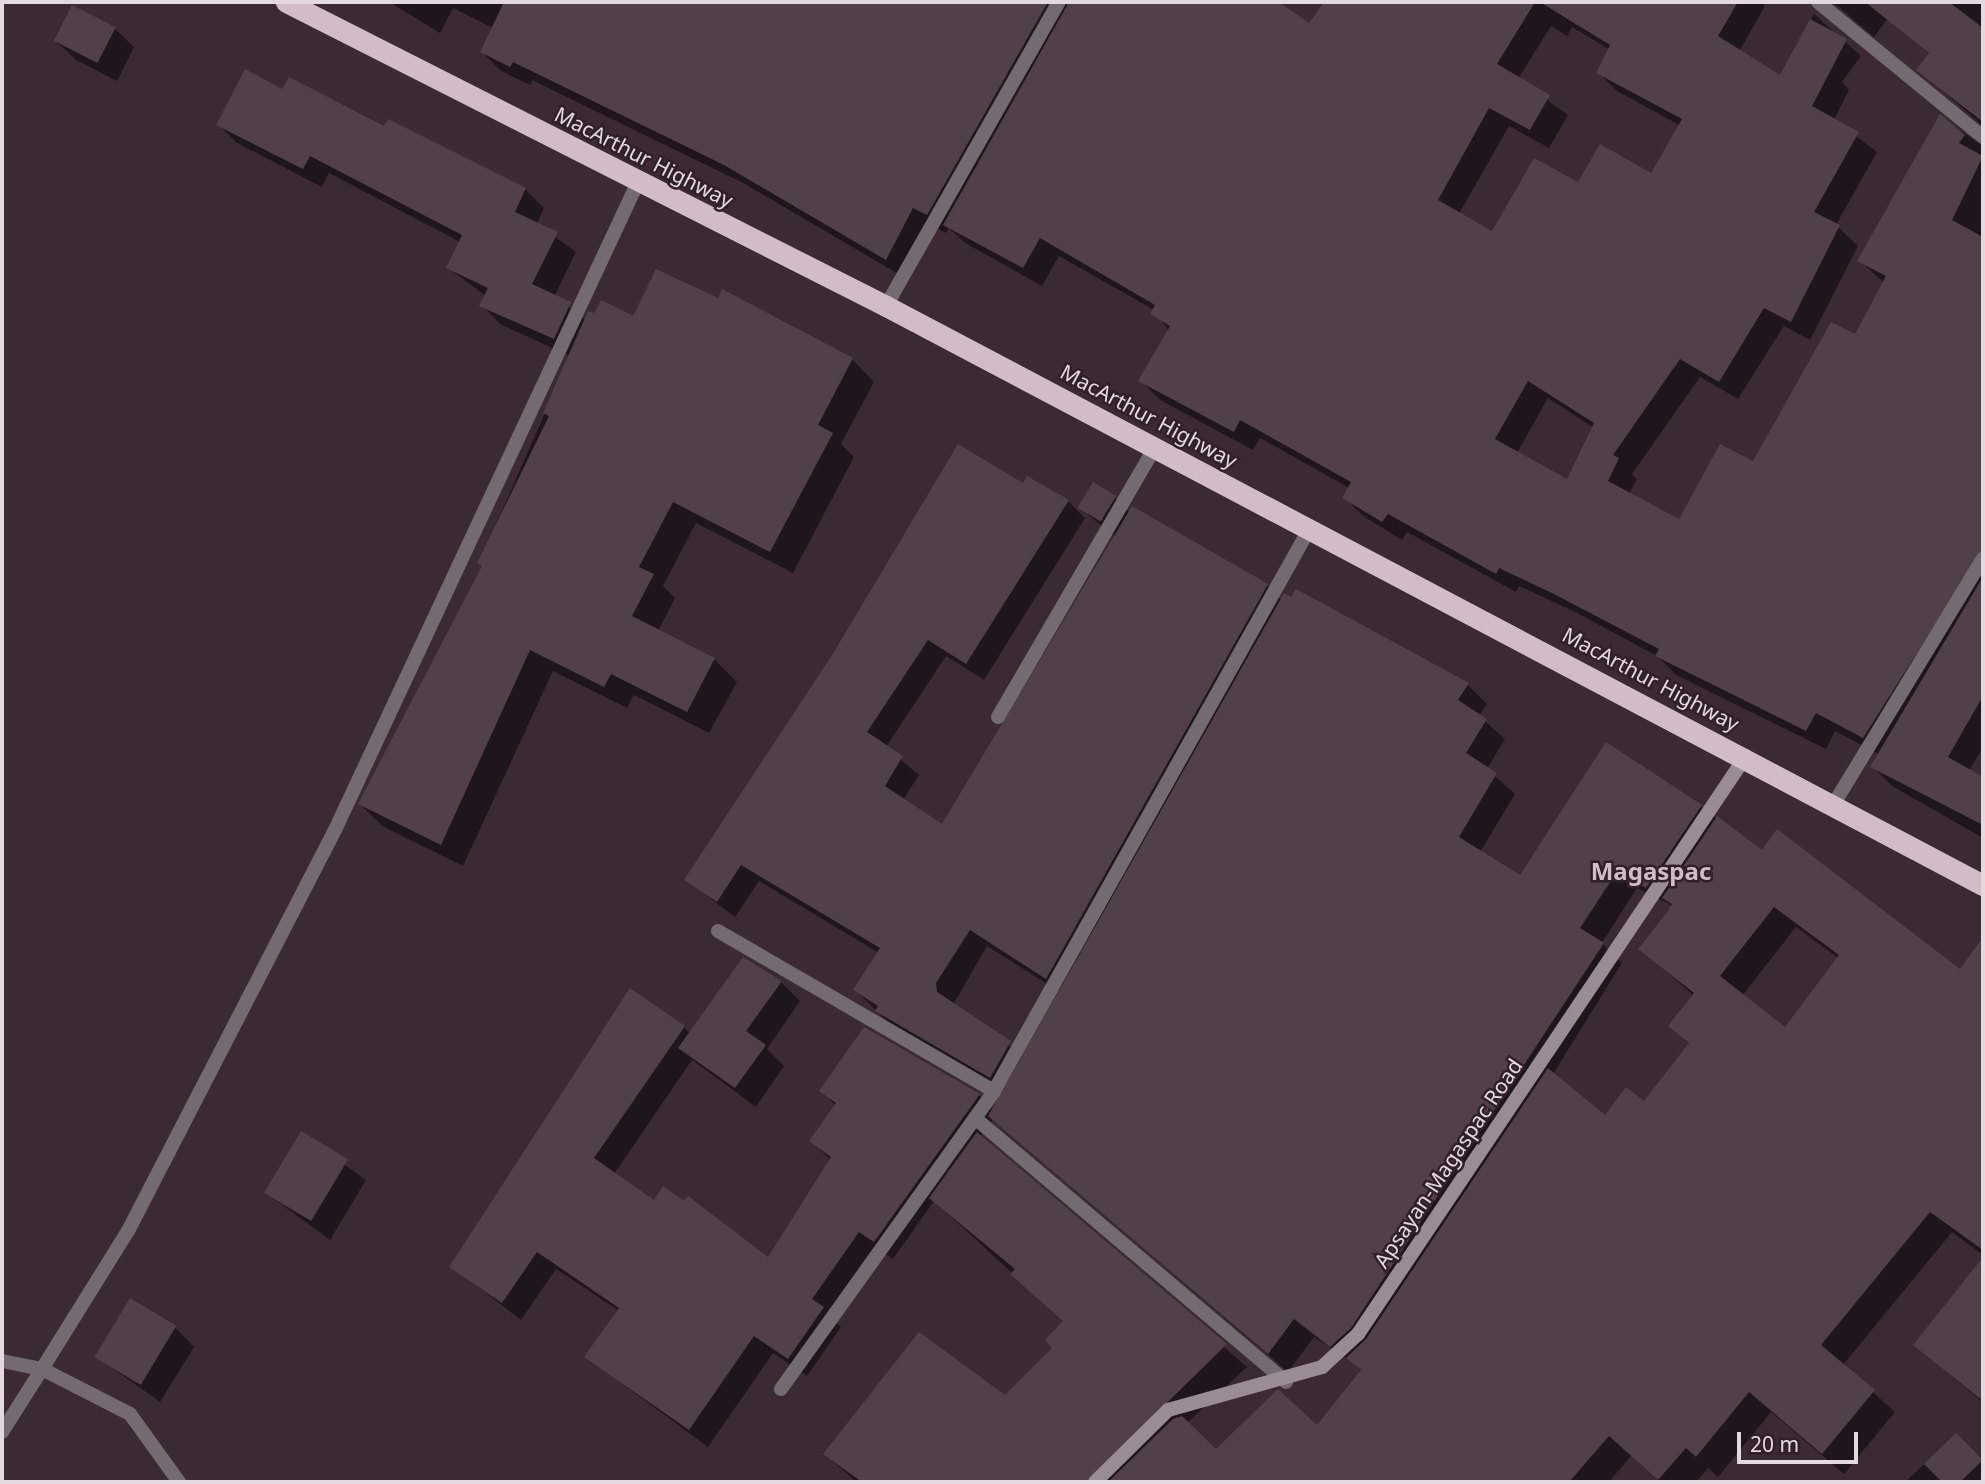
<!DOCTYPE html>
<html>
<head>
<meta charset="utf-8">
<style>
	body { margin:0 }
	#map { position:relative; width:1985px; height:1484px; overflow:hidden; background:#3b2a34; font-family:"Noto Sans",sans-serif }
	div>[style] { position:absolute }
	.shadow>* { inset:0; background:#0007 }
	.building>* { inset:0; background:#51404a; transform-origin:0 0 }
	.street>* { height:14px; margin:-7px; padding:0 7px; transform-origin:7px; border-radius:7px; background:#746b70 }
	.secondary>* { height:14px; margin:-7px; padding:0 7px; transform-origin:7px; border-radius:7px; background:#9a8c94 }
	.highway>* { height:21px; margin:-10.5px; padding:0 10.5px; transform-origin:10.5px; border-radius:10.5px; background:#d2bcc8 }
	span { translate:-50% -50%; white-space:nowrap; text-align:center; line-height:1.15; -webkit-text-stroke:5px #30202a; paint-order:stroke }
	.street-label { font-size:21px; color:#e4d9df }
	.quarter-label { font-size:24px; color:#d0bbc7; font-weight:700 }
	.frame { position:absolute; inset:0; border:4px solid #e4d9df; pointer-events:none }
	.scale { position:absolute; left:1737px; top:1432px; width:121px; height:32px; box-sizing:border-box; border:4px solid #e4d9df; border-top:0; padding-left:9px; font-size:21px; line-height:24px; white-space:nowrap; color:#e4d9df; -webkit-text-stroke:5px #30202a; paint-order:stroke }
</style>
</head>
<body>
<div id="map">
	<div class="shadow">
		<div style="clip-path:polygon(evenodd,389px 2px,1272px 2px,1309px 25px,1326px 2px,1761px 2px,1765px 6px,1739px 52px,1780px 78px,1814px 14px,1861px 56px,1842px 82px,1849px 90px,1834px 120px,1877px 152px,1836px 225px,1858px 246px,1810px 340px,1784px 326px,1738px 399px,1700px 377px,1632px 474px,1637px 479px,1629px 494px,1680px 521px,1753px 464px,1856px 337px,1884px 283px,1860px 261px,1941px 117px,1983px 146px,1983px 747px,1969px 771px,1983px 779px,1983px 838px,1892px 786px,1873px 767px,1880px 755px,1835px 731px,1826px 749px,1676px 675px,1657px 656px,1575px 612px,1519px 586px,1516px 592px,1407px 532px,1402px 540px,1363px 516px,1344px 497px,1349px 488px,1260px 438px,1253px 450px,1160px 400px,1141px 381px,1169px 331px,1154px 310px,1059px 256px,1042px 286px,965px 243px,949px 228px,946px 233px,933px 226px,905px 278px,745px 184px,532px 80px,530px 85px,501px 71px,482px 52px,493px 28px,453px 8px,440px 33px,389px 2px,1551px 26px,1567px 36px,1572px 27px,1610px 50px,1598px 72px,1617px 91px,1681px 126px,1652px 175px,1578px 185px,1493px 233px,1459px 214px,1509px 126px,1549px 148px,1568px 115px,1518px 79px,1551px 26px,389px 2px,1548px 398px,1594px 428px,1568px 481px,1517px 453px,1548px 398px)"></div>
		<div style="clip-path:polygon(1833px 2px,1900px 2px,1874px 37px)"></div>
		<div style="clip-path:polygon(1924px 2px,1983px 2px,1983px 126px,1919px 70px,1930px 55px,1898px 26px)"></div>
		<div style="clip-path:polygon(114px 28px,134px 47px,117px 81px,76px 60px,56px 41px)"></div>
		<div style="clip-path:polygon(283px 91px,525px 189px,544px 208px,537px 224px,576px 252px,554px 297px,586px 320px,634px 318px,852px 359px,874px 382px,841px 444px,854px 457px,793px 573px,696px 523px,663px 586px,675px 598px,658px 631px,714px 659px,737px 682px,709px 733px,634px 695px,627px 708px,553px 671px,463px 866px,382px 826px,360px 804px,483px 567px,479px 563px,570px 356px,500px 324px,482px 305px,486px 296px,448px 268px,460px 242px,329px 173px,322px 187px,237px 143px,218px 124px)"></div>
		<div style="clip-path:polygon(evenodd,1024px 485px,1068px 501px,1085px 518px,984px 680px,946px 656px,886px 747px,919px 775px,903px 800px,943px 826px,1115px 537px,1080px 508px,1114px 497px,1130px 513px,1267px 585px,1282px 601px,1468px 685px,1487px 704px,1479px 716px,1505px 739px,1487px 769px,1515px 794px,1480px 852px,1520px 877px,1700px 806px,1763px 852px,1960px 972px,1974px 952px,1983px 959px,1983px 1255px,1952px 1232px,1843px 1365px,1895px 1412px,1844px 1474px,1771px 1412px,1718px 1477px,1708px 1468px,1696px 1482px,1660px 1482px,1631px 1456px,1609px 1482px,856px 1482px,825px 1454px,1005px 1397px,1055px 1348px,1065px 1322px,934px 1201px,893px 1259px,878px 1249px,830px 1316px,841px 1327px,807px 1376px,773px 1353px,708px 1447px,586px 1357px,619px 1311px,556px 1269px,521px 1320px,451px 1266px,684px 1027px,690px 1034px,781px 982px,800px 1001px,767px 1049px,784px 1066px,756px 1107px,692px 1060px,614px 1174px,655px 1202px,769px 1259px,831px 1160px,811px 1141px,836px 1106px,822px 1091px,979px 1095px,993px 1110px,1004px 1091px,894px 1028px,855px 990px,879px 953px,759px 881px,735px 917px,686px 880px,1024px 485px,1637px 888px,1673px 906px,1641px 949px,1694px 996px,1670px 1026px,1690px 1045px,1644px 1103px,1605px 1118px,1553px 1074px,1622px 963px,1602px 943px,1637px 888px,1024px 485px,1796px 927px,1838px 958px,1785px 1029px,1742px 996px,1796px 927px,1024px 485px,987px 946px,1060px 992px,1024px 1057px,953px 1005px,987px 946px,1024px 485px,993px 1119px,1288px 1372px,1314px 1337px,1352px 1362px,1362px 1372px,1317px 1428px,1216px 1452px,1187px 1423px,1247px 1367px,980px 1137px,993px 1119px)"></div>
		<div style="clip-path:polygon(302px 1134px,366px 1180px,330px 1240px,266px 1193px)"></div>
		<div style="clip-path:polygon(1983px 1260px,1983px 1403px,1915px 1345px)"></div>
		<div style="clip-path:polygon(175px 1327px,194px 1347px,160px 1402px,97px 1357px)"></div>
		<div style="clip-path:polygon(1956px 1435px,1983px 1462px,1983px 1482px,1905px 1482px)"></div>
	</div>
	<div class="building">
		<div style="clip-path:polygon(504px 2px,1048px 2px,927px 215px,913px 208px,886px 260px,724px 165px,513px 62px,510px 67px,480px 52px)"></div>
		<div style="clip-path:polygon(evenodd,1069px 2px,1279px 2px,1309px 23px,1324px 2px,1535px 2px,1497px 64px,1550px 95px,1530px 130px,1489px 108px,1438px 200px,1492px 231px,1534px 158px,1578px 182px,1600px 144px,1651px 173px,1682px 119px,1596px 73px,1610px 45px,1540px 2px,1738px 2px,1718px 36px,1780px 75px,1810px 19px,1847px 39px,1812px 106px,1859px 132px,1814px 212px,1840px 225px,1791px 322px,1764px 308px,1719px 382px,1680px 359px,1613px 455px,1619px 458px,1608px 481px,1679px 519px,1720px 444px,1753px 461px,1831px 322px,1855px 334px,1886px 276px,1857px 261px,1940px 114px,1965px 135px,1959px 143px,1983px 156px,1952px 220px,1983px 237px,1983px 549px,1863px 738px,1816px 713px,1806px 731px,1655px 656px,1659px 649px,1554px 594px,1499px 568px,1496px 574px,1388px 514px,1382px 522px,1342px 498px,1351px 482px,1240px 420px,1234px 432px,1138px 381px,1170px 326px,1150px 314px,1155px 305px,1040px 238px,1023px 268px,943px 225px,1069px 2px,1528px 381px,1594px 423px,1567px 479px,1495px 439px,1528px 381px)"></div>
		<div style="clip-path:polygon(1865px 2px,1949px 2px,1983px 28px,1983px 122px,1916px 70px,1929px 53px)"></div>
		<div style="left:72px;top:5px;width:49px;height:40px;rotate:27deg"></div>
		<div style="clip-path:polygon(245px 69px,282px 89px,289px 77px,384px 126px,388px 119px,526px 188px,515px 212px,558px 232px,532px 284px,571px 302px,554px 339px,479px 306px,488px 288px,446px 268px,462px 235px,310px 156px,303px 169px,216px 125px)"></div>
		<div style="clip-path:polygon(656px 269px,718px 298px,722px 289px,853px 358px,818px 425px,833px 433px,770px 552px,673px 502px,639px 567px,654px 574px,632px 616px,715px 658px,687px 712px,611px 674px,604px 687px,530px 650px,441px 845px,358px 804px,482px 566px,477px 563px,549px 416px,543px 413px,588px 311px,594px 313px,601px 300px,633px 316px)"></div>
		<div style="clip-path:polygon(958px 444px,1023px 483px,1027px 476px,1069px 500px,966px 664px,928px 640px,867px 732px,903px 756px,885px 786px,942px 824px,1132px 506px,1268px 584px,1046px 979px,970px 930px,936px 983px,937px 992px,1011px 1041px,990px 1078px,875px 1011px,878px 1006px,853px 990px,880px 948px,741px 865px,717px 902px,684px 880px,834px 652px)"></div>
		<div style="left:1093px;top:482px;width:27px;height:30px;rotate:31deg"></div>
		<div style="clip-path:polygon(1983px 577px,1983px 696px,1948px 757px,1983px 777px,1983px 825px,1870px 767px)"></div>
		<div style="clip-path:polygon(1296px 589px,1469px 683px,1458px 700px,1487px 719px,1466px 753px,1497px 773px,1459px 837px,1520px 875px,1606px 742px,1702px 805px,1646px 888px,1618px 870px,1580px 928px,1604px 943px,1351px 1328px,1330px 1347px,1294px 1319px,1268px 1354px,988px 1116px,1284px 593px,1291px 597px)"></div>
		<div style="clip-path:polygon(evenodd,1717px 816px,1762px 850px,1777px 829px,1960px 969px,1983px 937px,1983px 1250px,1930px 1212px,1821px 1345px,1875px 1390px,1822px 1454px,1749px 1392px,1696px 1457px,1686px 1448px,1658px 1480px,1609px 1436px,1569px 1482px,1108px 1482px,1173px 1419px,1182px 1416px,1216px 1449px,1278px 1389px,1317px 1425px,1361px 1370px,1346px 1358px,1366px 1339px,1548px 1068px,1605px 1115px,1626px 1087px,1644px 1101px,1689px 1043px,1668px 1026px,1694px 993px,1638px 949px,1668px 911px,1672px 904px,1662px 898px,1717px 816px,1774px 907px,1839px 955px,1785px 1027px,1720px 976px,1774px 907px)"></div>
		<div style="clip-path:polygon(743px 957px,782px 981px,746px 1031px,766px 1045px,735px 1088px,678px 1048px)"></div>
		<div style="clip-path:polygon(630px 988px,685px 1026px,594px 1158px,654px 1200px,663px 1186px,684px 1201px,688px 1196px,768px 1257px,831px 1157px,809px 1141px,836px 1103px,819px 1091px,864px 1027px,980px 1094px,874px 1242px,859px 1232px,812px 1299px,824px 1307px,788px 1359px,754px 1336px,689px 1430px,584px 1357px,619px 1308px,537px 1252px,502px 1303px,449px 1267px)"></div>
		<div style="left:301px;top:1131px;width:55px;height:72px;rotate:31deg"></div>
		<div style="clip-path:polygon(977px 1132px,1227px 1344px,1086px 1482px,862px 1482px,823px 1454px,919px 1332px,1005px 1395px,1052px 1348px,1045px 1340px,1063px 1321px,1010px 1274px,1015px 1269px,929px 1198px)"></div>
		<div style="clip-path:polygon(1983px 1257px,1983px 1401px,1913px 1345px)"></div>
		<div style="left:130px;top:1298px;width:54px;height:69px;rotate:31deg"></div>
		<div style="clip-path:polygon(1956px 1433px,1983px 1460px,1960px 1482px,1942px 1482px,1924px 1464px)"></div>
	</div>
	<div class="street">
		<div style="left:1818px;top:2px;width:213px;rotate:39.3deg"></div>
		<div style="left:886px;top:306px;width:350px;rotate:-60.4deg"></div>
		<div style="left:998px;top:717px;width:312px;rotate:-59.8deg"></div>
		<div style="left:1835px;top:802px;width:285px;rotate:-58.7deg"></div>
		<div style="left:718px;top:931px;width:319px;rotate:30.1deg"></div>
		<div style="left:975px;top:1118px;width:408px;rotate:40.3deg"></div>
		<div style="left:2px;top:1361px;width:41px;rotate:11.3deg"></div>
		<div style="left:42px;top:1369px;width:163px;rotate:-58.1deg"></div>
		<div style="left:128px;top:1231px;width:451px;rotate:-62.7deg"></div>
		<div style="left:335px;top:830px;width:715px;rotate:-64.94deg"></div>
		<div style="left:781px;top:1389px;width:366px;rotate:-54.4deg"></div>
		<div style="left:994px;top:1091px;width:646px;rotate:-60.7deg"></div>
		<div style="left:2px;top:1432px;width:75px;rotate:-57.6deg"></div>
		<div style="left:42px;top:1369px;width:99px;rotate:27.1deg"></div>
		<div style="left:130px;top:1414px;width:84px;rotate:54.2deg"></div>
	</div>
	<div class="secondary">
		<div style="left:1095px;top:1482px;width:103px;rotate:-44.6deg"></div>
		<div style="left:1168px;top:1410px;width:160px;rotate:-15.6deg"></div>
		<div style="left:1322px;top:1367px;width:49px;rotate:-42.5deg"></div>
		<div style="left:1358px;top:1334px;width:696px;rotate:-56.13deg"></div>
	</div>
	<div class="highway">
		<div style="left:286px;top:2px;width:673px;rotate:26.87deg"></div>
		<div style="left:886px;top:306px;width:1240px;rotate:27.83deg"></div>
	</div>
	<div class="street-label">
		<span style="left:644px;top:157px;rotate:27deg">MacArthur Highway</span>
		<span style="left:1149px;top:416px;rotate:28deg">MacArthur Highway</span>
		<span style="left:1651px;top:679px;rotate:28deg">MacArthur Highway</span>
		<span style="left:1448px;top:1163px;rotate:-56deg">Apsayan-Magaspac Road</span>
	</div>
	<div class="quarter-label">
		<span style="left:1651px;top:871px">Magaspac</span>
	</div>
	<div class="frame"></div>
	<div class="scale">20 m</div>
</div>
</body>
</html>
